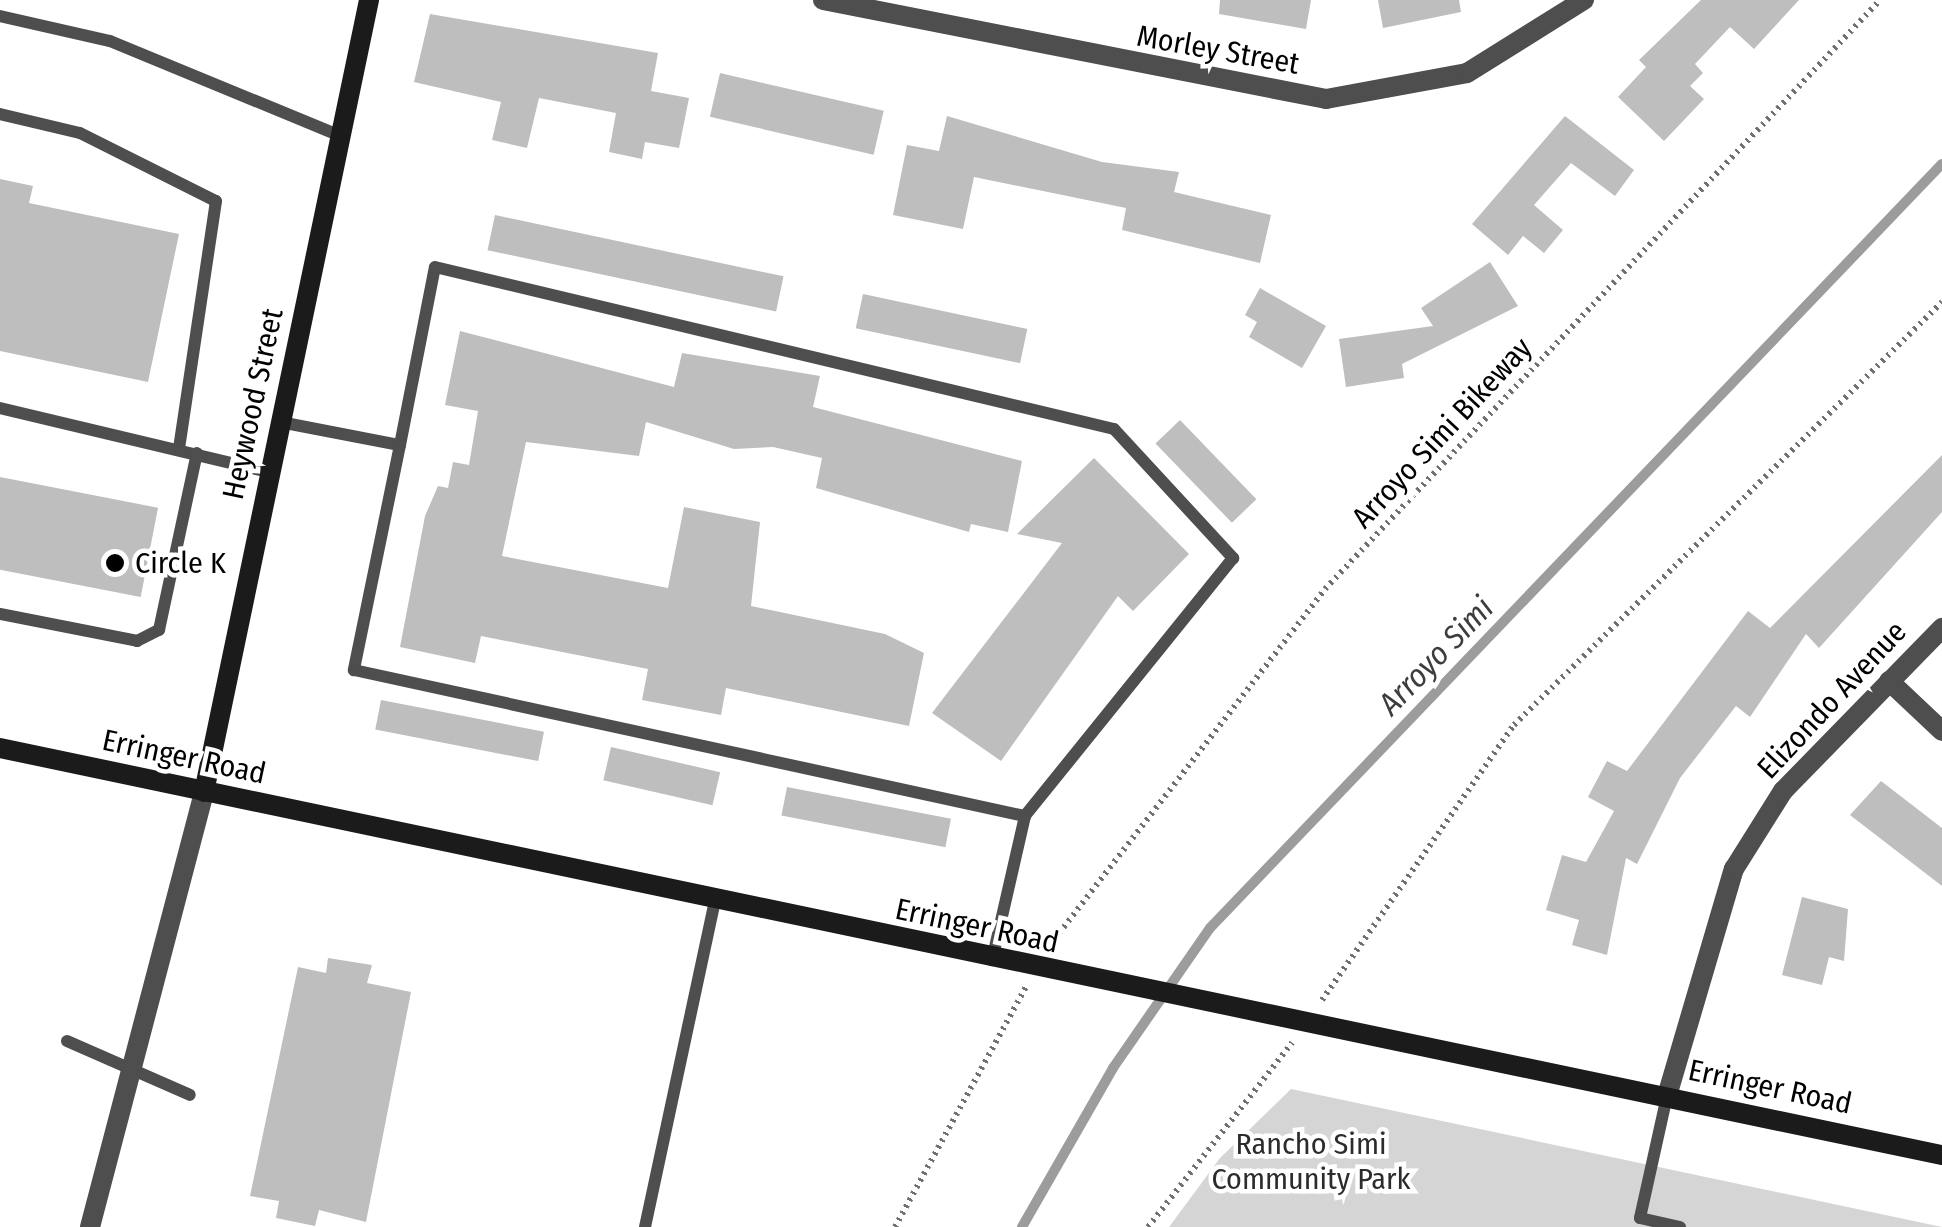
<!DOCTYPE html>
<html>
<head>
<meta charset="utf-8">
<style>
	body { margin:0 }
	#map { position:relative; width:1942px; height:1227px; overflow:hidden; background:#fff; font-family:"Fira Sans Condensed",sans-serif }
	div>[style] { position:absolute }
	.green>* { inset:0; background:#d5d5d5 }
	.stream>* { height:10px; margin:-5px; padding:0 5px; transform-origin:5px; border-radius:5px; background:#9c9c9c }
	.building>* { inset:0; background:#bebebe; transform-origin:0 0 }
	.path>* { height:6px; margin-top:-3px; transform-origin:0; background:repeating-linear-gradient(90deg,#707070 0 2.5px,transparent 0 7.5px) }
	.lane>* { height:12px; margin:-6px; padding:0 6px; transform-origin:6px; border-radius:6px; background:#4e4e4e }
	.street>* { height:20px; margin:-10px; padding:0 10px; transform-origin:10px; border-radius:10px; background:#4e4e4e }
	.secondary>* { height:20px; margin:-10px; padding:0 10px; transform-origin:10px; border-radius:10px; background:#1b1b1b }
	.dots>* { width:28px; height:28px; translate:-50% -50%; box-sizing:border-box; border:5px solid #fff; border-radius:50% }
	span { translate:-50% -50%; white-space:nowrap; text-align:center; line-height:1.15; -webkit-text-stroke:9px #fff; paint-order:stroke }
	.street-label { font-size:30px; color:#000 }
	.poi-label { font-size:30px; color:#000 }
	.left { translate:0 -50%; text-align:left }
	.park-label { font-size:30px; color:#2c2c2c }
	.water-label { font-size:32px; color:#3d3d3d; font-style:italic }
</style>
</head>
<body>
<div id="map">
	<div class="green">
		<div style="clip-path:polygon(1291px 1089px,1942px 1227px,1169px 1227px,1220px 1158px)"></div>
	</div>
	<div class="stream">
		<div style="left:1022px;top:1227px;width:183px;rotate:-60.2deg"></div>
		<div style="left:1113px;top:1068px;width:170px;rotate:-55.3deg"></div>
		<div style="left:1210px;top:928px;width:1058px;rotate:-46.23deg"></div>
	</div>
	<div class="building">
		<div style="clip-path:polygon(1220px 0,1311px 0,1306px 29px,1219px 14px)"></div>
		<div style="clip-path:polygon(1378px 0,1459px 0,1461px 12px,1383px 28px)"></div>
		<div style="clip-path:polygon(1701px 0,1799px 0,1754px 49px,1730px 27px,1695px 64px,1703px 73px,1690px 86px,1704px 99px,1664px 141px,1618px 97px,1646px 67px,1639px 60px)"></div>
		<div style="clip-path:polygon(430px 14px,658px 53px,651px 91px,689px 98px,679px 148px,645px 142px,642px 159px,609px 152px,616px 113px,539px 98px,527px 148px,492px 140px,501px 102px,414px 82px)"></div>
		<div style="left:720px;top:73px;width:168px;height:45px;rotate:13deg"></div>
		<div style="clip-path:polygon(947px 116px,1102px 162px,1179px 172px,1174px 192px,1271px 215px,1260px 263px,1122px 230px,1126px 208px,974px 177px,963px 229px,893px 215px,907px 145px,939px 151px)"></div>
		<div style="clip-path:polygon(1565px 116px,1634px 170px,1615px 196px,1571px 163px,1534px 205px,1563px 230px,1544px 253px,1523px 236px,1508px 255px,1472px 224px)"></div>
		<div style="clip-path:polygon(0 179px,33px 186px,29px 203px,179px 234px,148px 382px,0 351px)"></div>
		<div style="left:495px;top:215px;width:295px;height:36px;rotate:12deg"></div>
		<div style="clip-path:polygon(1490px 262px,1518px 306px,1402px 364px,1404px 378px,1346px 387px,1339px 339px,1433px 326px,1421px 308px)"></div>
		<div style="clip-path:polygon(1260px 288px,1326px 326px,1302px 368px,1249px 337px,1257px 322px,1245px 315px)"></div>
		<div style="left:863px;top:294px;width:168px;height:35px;rotate:12deg"></div>
		<div style="clip-path:polygon(460px 331px,674px 387px,682px 353px,820px 376px,813px 407px,1022px 461px,1008px 532px,971px 524px,969px 532px,816px 488px,822px 458px,773px 447px,734px 449px,646px 422px,639px 456px,526px 442px,502px 556px,668px 588px,684px 507px,760px 522px,751px 606px,885px 634px,924px 653px,909px 726px,726px 688px,721px 715px,642px 700px,648px 669px,481px 636px,475px 663px,400px 647px,425px 516px,438px 486px,448px 488px,453px 462px,469px 465px,478px 411px,445px 405px)"></div>
		<div style="left:1180px;top:420px;width:110px;height:34px;rotate:46deg"></div>
		<div style="clip-path:polygon(1942px 455px,1942px 512px,1819px 648px,1806px 634px,1750px 717px,1736px 706px,1680px 778px,1637px 864px,1626px 858px,1607px 955px,1572px 945px,1579px 920px,1546px 910px,1562px 855px,1586px 862px,1614px 811px,1588px 797px,1607px 761px,1627px 771px,1748px 611px,1770px 628px)"></div>
		<div style="clip-path:polygon(1094px 458px,1189px 554px,1133px 611px,1118px 596px,1001px 761px,932px 713px,1062px 543px,1017px 534px)"></div>
		<div style="left:0;top:477px;width:161px;height:91px;rotate:11deg"></div>
		<div style="left:381px;top:700px;width:166px;height:30px;rotate:11deg"></div>
		<div style="left:611px;top:747px;width:112px;height:34px;rotate:13deg"></div>
		<div style="clip-path:polygon(1881px 781px,1942px 828px,1942px 886px,1850px 815px)"></div>
		<div style="left:787px;top:787px;width:167px;height:29px;rotate:11deg"></div>
		<div style="clip-path:polygon(1802px 897px,1848px 909px,1844px 961px,1829px 957px,1822px 985px,1782px 975px)"></div>
		<div style="clip-path:polygon(328px 958px,372px 965px,367px 983px,411px 992px,366px 1222px,319px 1210px,315px 1226px,276px 1218px,279px 1201px,250px 1196px,298px 967px,326px 973px)"></div>
	</div>
	<div class="path">
		<div style="left:1050px;top:945px;width:450px;rotate:-52.3deg"></div>
		<div style="left:1325px;top:589px;width:809px;rotate:-46.7deg"></div>
		<div style="left:1322px;top:1000px;width:335px;rotate:-55.1deg"></div>
		<div style="left:1514px;top:725px;width:602px;rotate:-44.66deg"></div>
		<div style="left:895px;top:1227px;width:273px;rotate:-61.4deg"></div>
		<div style="left:1148px;top:1227px;width:234px;rotate:-52deg"></div>
	</div>
	<div class="lane">
		<div style="left:0;top:16px;width:113px;rotate:12.8deg"></div>
		<div style="left:110px;top:41px;width:249px;rotate:22.4deg"></div>
		<div style="left:0;top:114px;width:82px;rotate:13.4deg"></div>
		<div style="left:80px;top:133px;width:152px;rotate:26.6deg"></div>
		<div style="left:216px;top:201px;width:250px;rotate:98.5deg"></div>
		<div style="left:0;top:408px;width:276px;rotate:13.4deg"></div>
		<div style="left:280px;top:422px;width:122px;rotate:10.9deg"></div>
		<div style="left:400px;top:445px;width:181px;rotate:-78.9deg"></div>
		<div style="left:435px;top:267px;width:698px;rotate:13.42deg"></div>
		<div style="left:1114px;top:429px;width:176px;rotate:47.3deg"></div>
		<div style="left:1233px;top:558px;width:331px;rotate:128.9deg"></div>
		<div style="left:1025px;top:816px;width:148px;rotate:102.9deg"></div>
		<div style="left:400px;top:445px;width:230px;rotate:101.6deg"></div>
		<div style="left:354px;top:670px;width:687px;rotate:12.28deg"></div>
		<div style="left:0;top:614px;width:140px;rotate:11.1deg"></div>
		<div style="left:137px;top:641px;width:25px;rotate:-27deg"></div>
		<div style="left:159px;top:630px;width:181px;rotate:-77.9deg"></div>
		<div style="left:67px;top:1041px;width:134px;rotate:23.7deg"></div>
		<div style="left:1667px;top:1096px;width:125px;rotate:102.5deg"></div>
		<div style="left:1640px;top:1218px;width:41px;rotate:12.7deg"></div>
		<div style="left:645px;top:1227px;width:334px;rotate:-77.9deg"></div>
	</div>
	<div class="street">
		<div style="left:823px;top:0;width:513px;rotate:11.13deg"></div>
		<div style="left:1326px;top:99px;width:143px;rotate:-10.4deg"></div>
		<div style="left:1467px;top:73px;width:138px;rotate:-32deg"></div>
		<div style="left:1889px;top:681px;width:73px;rotate:43.3deg"></div>
		<div style="left:1667px;top:1096px;width:237px;rotate:-73.6deg"></div>
		<div style="left:1734px;top:869px;width:92px;rotate:-57.9deg"></div>
		<div style="left:1783px;top:791px;width:228px;rotate:-45.7deg"></div>
		<div style="left:90px;top:1227px;width:450px;rotate:-75.3deg"></div>
	</div>
	<div class="secondary">
		<div style="left:0;top:748px;width:1984px;rotate:11.84deg"></div>
		<div style="left:204px;top:792px;width:809px;rotate:-78.23deg"></div>
	</div>
	<div class="dots">
		<div style="left:115px;top:563px;background:#000"></div>
	</div>
	<div class="street-label">
		<span style="left:1218px;top:50px;rotate:10deg">Morley Street</span>
		<span style="left:253px;top:404px;rotate:-78deg">Heywood Street</span>
		<span style="left:1442px;top:433px;rotate:-47deg">Arroyo Simi Bikeway</span>
		<span style="left:1832px;top:700px;rotate:-47deg">Elizondo Avenue</span>
		<span style="left:184px;top:757px;rotate:12deg">Erringer Road</span>
		<span style="left:977px;top:926px;rotate:12deg">Erringer Road</span>
		<span style="left:1770px;top:1087px;rotate:12deg">Erringer Road</span>
	</div>
	<div class="poi-label">
		<span class="left" style="left:135px;top:563px">Circle K</span>
	</div>
	<div class="park-label">
		<span style="left:1311px;top:1161px">Rancho Simi<br>Community Park</span>
	</div>
	<div class="water-label">
		<span style="left:1436px;top:656px;rotate:-46deg">Arroyo Simi</span>
	</div>
</div>
</body>
</html>
